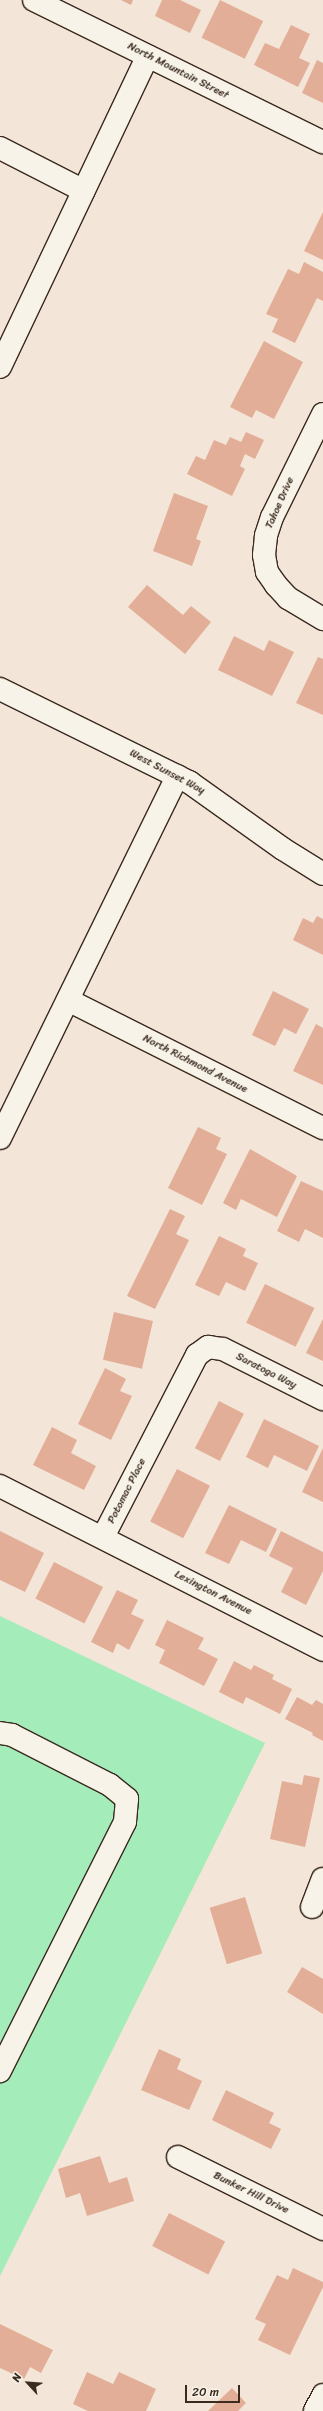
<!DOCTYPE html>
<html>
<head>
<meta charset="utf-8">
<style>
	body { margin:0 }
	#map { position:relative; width:323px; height:2411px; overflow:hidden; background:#f3e5d8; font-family:Sriracha,sans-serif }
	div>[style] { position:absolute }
	.green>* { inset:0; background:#a4ecb9 }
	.building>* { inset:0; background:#e3ae97; transform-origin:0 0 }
	.roads { filter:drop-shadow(1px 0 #3b2a1e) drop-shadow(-1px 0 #3b2a1e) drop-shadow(0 1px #3b2a1e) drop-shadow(0 -1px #3b2a1e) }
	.minor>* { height:22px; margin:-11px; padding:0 11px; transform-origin:11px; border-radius:11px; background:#f7f3e8 }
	span { translate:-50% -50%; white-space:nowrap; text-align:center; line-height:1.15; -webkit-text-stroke:3px #f7f3e8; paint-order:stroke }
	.street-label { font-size:11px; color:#3b2a1e }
	.north { position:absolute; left:8px; top:2363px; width:40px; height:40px; -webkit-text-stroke:3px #f7f3e8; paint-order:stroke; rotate:296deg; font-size:11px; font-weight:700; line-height:16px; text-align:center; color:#3b2a1e }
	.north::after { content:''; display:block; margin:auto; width:14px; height:18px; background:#3b2a1e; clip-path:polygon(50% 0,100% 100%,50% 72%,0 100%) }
	.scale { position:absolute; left:185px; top:2385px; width:55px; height:18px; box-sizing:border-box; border:2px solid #3b2a1e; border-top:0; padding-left:5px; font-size:12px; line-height:14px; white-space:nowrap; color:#3b2a1e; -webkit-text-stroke:3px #f7f3e8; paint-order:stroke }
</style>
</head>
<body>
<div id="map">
	<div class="green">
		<div style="clip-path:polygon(0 1616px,265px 1743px,0 2276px)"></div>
	</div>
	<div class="building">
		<div style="clip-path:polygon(121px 0,133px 0,131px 5px)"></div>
		<div style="clip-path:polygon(162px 0,180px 0,201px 10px,190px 33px,155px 16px)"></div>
		<div style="left:220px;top:0;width:48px;height:42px;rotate:26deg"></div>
		<div style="clip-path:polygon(291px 25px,310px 34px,299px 58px,310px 63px,298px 87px,254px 65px,265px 43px,279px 49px)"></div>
		<div style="clip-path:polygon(317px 60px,323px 63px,323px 103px,302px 93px)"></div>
		<div style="clip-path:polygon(323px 212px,323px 260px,304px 251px)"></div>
		<div style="clip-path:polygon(304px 262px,323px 272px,323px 301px,317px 298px,295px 343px,272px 332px,278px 319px,266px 314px,288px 269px,299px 274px)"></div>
		<div style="clip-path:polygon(264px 341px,303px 362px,274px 419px,256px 410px,252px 418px,230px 407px)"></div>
		<div style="clip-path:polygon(246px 432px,264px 440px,255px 459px,245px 454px,240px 466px,245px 469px,232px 496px,187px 474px,196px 456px,205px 460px,214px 440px,226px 445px,230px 437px,241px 442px)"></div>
		<div style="clip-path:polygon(174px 493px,208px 506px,196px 539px,201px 541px,192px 566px,153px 551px)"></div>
		<div style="clip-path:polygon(147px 585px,183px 615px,191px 606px,211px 622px,185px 654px,128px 607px)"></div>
		<div style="clip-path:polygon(234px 636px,264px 651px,269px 640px,294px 652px,272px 696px,218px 670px)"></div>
		<div style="clip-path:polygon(318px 657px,323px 659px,323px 715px,296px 703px)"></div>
		<div style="clip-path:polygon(317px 916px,323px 919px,323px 955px,293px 940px,303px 918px,313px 923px)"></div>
		<div style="clip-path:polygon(273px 991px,309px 1009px,296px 1034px,284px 1028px,275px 1046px,252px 1035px)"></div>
		<div style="clip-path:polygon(316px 1024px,323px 1028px,323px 1085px,293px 1071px)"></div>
		<div style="clip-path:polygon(198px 1127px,221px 1138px,216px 1149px,227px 1154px,202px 1205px,168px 1188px)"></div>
		<div style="clip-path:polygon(250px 1149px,297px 1176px,277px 1217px,241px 1199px,236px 1210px,223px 1203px)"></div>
		<div style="clip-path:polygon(301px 1181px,323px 1191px,323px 1238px,305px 1229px,299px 1242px,277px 1231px)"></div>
		<div style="clip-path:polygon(170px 1209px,185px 1216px,176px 1234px,189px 1240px,155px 1309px,127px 1296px)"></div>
		<div style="clip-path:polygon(219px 1236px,246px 1249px,243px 1256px,258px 1263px,245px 1291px,226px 1282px,219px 1296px,195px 1285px)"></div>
		<div style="left:265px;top:1284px;width:55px;height:43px;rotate:26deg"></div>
		<div style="left:114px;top:1312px;width:40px;height:49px;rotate:13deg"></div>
		<div style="clip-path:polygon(323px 1319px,323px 1361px,306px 1353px)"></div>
		<div style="clip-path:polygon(105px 1368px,126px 1379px,120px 1391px,132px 1396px,111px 1440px,78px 1424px)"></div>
		<div style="left:219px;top:1401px;width:28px;height:53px;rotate:27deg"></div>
		<div style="clip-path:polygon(264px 1419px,319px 1446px,307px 1471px,274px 1455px,268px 1468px,246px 1457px)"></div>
		<div style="clip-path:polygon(52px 1427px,77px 1440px,71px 1453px,96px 1466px,84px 1490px,33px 1465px)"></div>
		<div style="clip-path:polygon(323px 1448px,323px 1502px,302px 1492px)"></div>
		<div style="left:177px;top:1469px;width:37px;height:59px;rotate:27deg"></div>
		<div style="clip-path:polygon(229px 1505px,277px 1529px,266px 1552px,241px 1540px,229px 1564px,205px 1553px)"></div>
		<div style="clip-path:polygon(0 1531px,44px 1553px,25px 1592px,0 1580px)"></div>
		<div style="clip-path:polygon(281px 1531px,323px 1552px,323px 1571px,306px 1605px,281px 1592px,293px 1568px,269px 1556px)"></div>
		<div style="left:54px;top:1562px;width:55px;height:41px;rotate:27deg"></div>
		<div style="clip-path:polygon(117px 1590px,138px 1600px,131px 1614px,144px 1620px,129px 1650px,117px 1643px,113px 1653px,91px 1642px)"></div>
		<div style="clip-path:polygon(167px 1620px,204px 1638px,198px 1649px,218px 1659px,204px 1686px,159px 1663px,165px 1650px,155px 1645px)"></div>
		<div style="clip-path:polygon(234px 1661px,251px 1670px,254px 1665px,274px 1675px,272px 1679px,292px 1689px,280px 1714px,246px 1697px,243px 1704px,219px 1692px)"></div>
		<div style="clip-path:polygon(297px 1697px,312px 1705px,316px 1700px,323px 1704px,323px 1741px,312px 1735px,313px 1733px,285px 1719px)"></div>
		<div style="clip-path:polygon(304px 1775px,320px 1778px,305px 1847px,270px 1839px,282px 1781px,302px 1785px)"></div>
		<div style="left:245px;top:1897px;width:59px;height:37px;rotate:73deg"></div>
		<div style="clip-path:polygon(302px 1967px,323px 1979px,323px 2014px,287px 1992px)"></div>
		<div style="clip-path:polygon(159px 2049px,181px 2059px,177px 2069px,202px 2081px,189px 2110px,141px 2090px)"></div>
		<div style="clip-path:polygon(226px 2090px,274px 2113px,269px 2123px,281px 2129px,271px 2149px,212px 2120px)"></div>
		<div style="clip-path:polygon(100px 2156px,109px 2183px,127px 2177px,134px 2201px,87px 2216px,80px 2193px,66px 2198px,58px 2169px)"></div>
		<div style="left:169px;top:2213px;width:63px;height:37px;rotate:27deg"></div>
		<div style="clip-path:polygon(293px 2268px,323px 2282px,323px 2287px,290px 2355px,258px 2340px,266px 2324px,255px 2319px,277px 2275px,288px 2280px)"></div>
		<div style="clip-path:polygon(0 2324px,53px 2350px,41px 2373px,30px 2367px,24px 2379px,0 2368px)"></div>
		<div style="clip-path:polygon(87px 2372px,113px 2384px,119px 2372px,156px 2389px,146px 2411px,88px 2411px,73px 2404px)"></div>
		<div style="clip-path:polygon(232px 2388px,246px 2403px,238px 2411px,208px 2411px)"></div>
	</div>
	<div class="roads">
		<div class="minor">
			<div style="left:34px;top:0;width:322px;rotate:26.2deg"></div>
			<div style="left:0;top:148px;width:94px;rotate:27.1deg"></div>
			<div style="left:0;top:367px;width:344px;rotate:-64.6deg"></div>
			<div style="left:323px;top:414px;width:115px;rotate:116.3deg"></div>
			<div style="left:272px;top:517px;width:20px;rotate:108deg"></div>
			<div style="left:266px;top:536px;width:19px;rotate:96deg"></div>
			<div style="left:264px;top:555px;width:17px;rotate:80deg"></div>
			<div style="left:267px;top:572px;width:16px;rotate:55deg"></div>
			<div style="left:276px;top:585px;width:18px;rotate:47deg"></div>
			<div style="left:288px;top:598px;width:41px;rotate:31deg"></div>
			<div style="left:0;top:689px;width:211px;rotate:26.2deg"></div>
			<div style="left:189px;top:782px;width:115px;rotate:35.5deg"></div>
			<div style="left:283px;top:849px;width:47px;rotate:32deg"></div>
			<div style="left:68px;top:1000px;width:285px;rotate:26.7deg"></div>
			<div style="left:0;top:1138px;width:403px;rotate:-63.9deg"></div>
			<div style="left:0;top:1486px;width:362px;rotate:26.9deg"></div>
			<div style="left:103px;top:1537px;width:205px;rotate:-62.7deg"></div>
			<div style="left:197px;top:1355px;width:14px;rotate:-36deg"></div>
			<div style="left:208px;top:1347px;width:15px;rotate:8deg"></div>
			<div style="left:223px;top:1349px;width:112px;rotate:26.6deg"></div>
			<div style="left:0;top:1733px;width:12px;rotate:9deg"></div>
			<div style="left:12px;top:1735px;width:110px;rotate:27deg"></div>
			<div style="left:110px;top:1785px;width:22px;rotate:39deg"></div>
			<div style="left:127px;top:1799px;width:23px;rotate:95deg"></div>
			<div style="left:125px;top:1822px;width:279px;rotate:116.7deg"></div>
			<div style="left:312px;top:1907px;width:30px;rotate:-69deg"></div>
			<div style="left:178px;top:2157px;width:162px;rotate:26.4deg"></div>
			<div style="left:315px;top:2411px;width:18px;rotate:-63deg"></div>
		</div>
	</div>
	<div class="street-label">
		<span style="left:178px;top:71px;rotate:27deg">North Mountain Street</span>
		<span style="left:280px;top:503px;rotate:-66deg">Tahoe Drive</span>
		<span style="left:167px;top:772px;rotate:28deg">West Sunset Way</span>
		<span style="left:195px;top:1064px;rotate:27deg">North Richmond Avenue</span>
		<span style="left:266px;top:1371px;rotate:27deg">Saratoga Way</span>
		<span style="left:127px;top:1491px;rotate:-63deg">Potomac Place</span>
		<span style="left:213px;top:1593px;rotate:27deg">Lexington Avenue</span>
		<span style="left:251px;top:2193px;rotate:26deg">Bunker Hill Drive</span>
	</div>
	<div class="north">N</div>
	<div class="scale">20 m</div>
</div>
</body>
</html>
